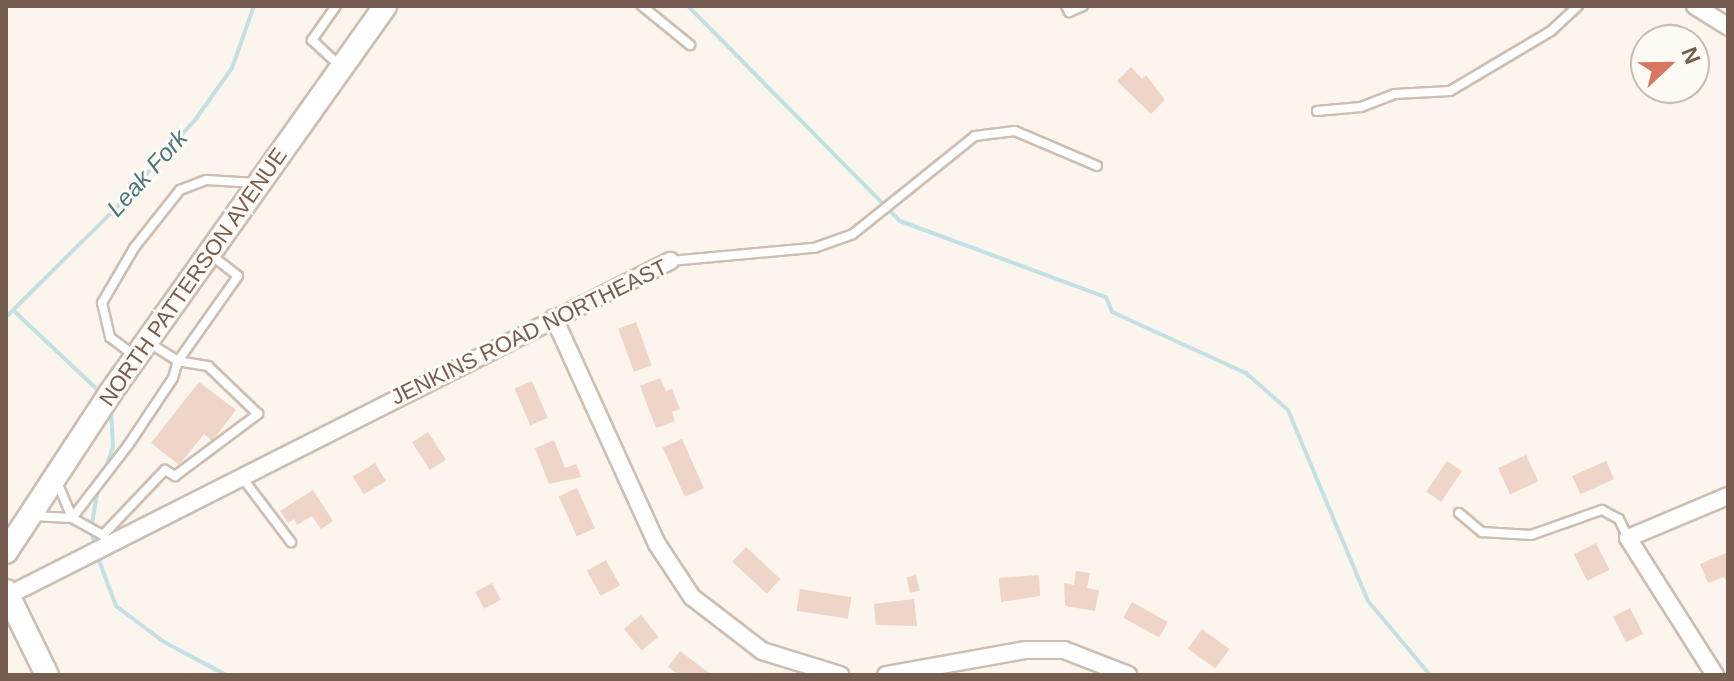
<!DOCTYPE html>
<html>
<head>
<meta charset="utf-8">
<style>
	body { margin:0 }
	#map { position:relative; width:1734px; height:681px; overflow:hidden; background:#fbf5ed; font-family:Helvetica,sans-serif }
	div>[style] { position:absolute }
	.stream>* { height:4px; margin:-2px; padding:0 2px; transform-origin:2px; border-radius:2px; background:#c3e0e4 }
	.building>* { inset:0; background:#eed5c7; transform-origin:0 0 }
	.roads { filter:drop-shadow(2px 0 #cdbeb3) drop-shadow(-2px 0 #cdbeb3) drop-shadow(0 2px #cdbeb3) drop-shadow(0 -2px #cdbeb3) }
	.lane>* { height:8px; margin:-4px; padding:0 4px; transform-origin:4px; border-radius:4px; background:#fff }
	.street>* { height:16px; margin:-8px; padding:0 8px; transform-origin:8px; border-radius:8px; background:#fff }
	.secondary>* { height:22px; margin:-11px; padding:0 11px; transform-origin:11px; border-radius:11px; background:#fff }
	span { translate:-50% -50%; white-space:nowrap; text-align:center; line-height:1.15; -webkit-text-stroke:6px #fefaf4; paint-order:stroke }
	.street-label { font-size:22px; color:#755d51 }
	.water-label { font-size:24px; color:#49787f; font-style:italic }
	.frame { position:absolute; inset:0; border:8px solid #755d51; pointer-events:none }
	.north { position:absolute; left:1630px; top:24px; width:80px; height:80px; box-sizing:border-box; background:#fefaf4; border:2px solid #c7bbb3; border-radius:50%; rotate:68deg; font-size:22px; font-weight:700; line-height:32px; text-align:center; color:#755d51 }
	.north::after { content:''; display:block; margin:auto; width:28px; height:36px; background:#d8765f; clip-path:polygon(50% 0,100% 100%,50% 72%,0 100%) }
</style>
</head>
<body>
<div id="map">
	<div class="stream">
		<div style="left:688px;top:6px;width:302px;rotate:45.4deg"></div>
		<div style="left:900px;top:221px;width:220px;rotate:20.3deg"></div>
		<div style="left:1106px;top:297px;width:16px;rotate:68deg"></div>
		<div style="left:1112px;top:312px;width:147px;rotate:24.5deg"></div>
		<div style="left:1246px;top:373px;width:56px;rotate:41.4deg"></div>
		<div style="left:1288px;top:410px;width:207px;rotate:67.3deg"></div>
		<div style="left:1368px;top:601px;width:97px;rotate:50deg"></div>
		<div style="left:14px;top:311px;width:121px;rotate:43.3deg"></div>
		<div style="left:6px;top:317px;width:159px;rotate:-44.7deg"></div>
		<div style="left:119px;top:205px;width:114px;rotate:-48.2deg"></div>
		<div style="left:195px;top:120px;width:64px;rotate:-54.6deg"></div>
		<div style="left:232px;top:68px;width:66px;rotate:-70.5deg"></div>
		<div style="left:104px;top:473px;width:28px;rotate:-71deg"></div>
		<div style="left:113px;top:447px;width:39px;rotate:-93deg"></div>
		<div style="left:95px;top:547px;width:18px;rotate:-103deg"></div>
		<div style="left:91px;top:529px;width:41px;rotate:-80.1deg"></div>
		<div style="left:97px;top:555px;width:54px;rotate:69.6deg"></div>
		<div style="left:116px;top:606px;width:60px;rotate:36.9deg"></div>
		<div style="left:164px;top:642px;width:70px;rotate:28deg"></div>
	</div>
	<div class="building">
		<div style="clip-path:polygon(1131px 67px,1142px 79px,1146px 75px,1165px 100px,1151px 114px,1117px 81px)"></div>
		<div style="left:636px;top:322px;width:46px;height:19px;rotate:70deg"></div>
		<div style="clip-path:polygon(660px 378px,666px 391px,672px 389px,680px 409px,672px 412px,675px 421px,656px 428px,640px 386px)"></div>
		<div style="left:532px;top:381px;width:40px;height:19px;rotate:67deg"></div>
		<div style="clip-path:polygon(199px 382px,236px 410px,212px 441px,204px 434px,179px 465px,151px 443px)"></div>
		<div style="left:428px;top:432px;width:33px;height:19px;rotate:57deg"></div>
		<div style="left:682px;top:439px;width:54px;height:21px;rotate:66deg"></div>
		<div style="clip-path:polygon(554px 440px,565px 468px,576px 464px,581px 477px,549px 484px,535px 448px)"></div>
		<div style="left:1526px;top:455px;width:29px;height:31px;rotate:65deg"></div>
		<div style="left:1447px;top:461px;width:18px;height:37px;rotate:34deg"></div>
		<div style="left:1606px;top:461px;width:20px;height:37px;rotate:66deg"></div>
		<div style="left:375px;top:463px;width:21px;height:26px;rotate:59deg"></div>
		<div style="left:577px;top:488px;width:44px;height:20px;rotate:66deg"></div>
		<div style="clip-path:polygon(313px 490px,333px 521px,321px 529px,312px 516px,297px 525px,294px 519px,288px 523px,280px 511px)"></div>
		<div style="left:1596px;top:543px;width:30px;height:25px;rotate:63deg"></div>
		<div style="left:746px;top:547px;width:47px;height:20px;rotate:43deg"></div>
		<div style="clip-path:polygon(1728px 552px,1728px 585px,1724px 577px,1708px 583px,1700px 564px)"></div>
		<div style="left:606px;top:560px;width:29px;height:22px;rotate:61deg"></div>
		<div style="clip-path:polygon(1076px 571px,1090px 573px,1087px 588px,1099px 590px,1095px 611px,1065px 606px,1064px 583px,1074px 585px)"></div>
		<div style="left:916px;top:575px;width:16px;height:10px;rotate:76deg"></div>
		<div style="clip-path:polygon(1039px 575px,1040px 596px,1001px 602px,999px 578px)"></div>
		<div style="left:492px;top:583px;width:19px;height:19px;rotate:62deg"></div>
		<div style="left:800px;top:589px;width:52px;height:22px;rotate:9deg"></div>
		<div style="clip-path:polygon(914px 599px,917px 626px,876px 625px,874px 604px)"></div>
		<div style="left:1132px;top:602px;width:41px;height:18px;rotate:29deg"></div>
		<div style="left:1630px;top:608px;width:29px;height:19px;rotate:63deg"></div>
		<div style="left:641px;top:615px;width:28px;height:22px;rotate:51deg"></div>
		<div style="left:1202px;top:629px;width:34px;height:24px;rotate:36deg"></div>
		<div style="clip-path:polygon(680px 651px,712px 675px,679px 675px,668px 667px)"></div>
	</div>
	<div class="roads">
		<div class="lane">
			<div style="left:336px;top:6px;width:42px;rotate:125.2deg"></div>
			<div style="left:312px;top:40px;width:37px;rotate:43deg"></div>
			<div style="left:642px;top:6px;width:62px;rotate:39.1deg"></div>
			<div style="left:1066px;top:6px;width:7px;rotate:63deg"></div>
			<div style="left:1069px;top:12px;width:15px;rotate:-23deg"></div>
			<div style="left:1317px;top:111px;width:44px;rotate:-5.2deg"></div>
			<div style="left:1361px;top:107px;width:36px;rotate:-21deg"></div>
			<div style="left:1395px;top:94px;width:55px;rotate:-3.1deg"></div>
			<div style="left:1450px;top:91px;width:117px;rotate:-30.7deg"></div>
			<div style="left:1551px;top:31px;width:37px;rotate:-43deg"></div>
			<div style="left:670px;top:261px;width:145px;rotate:-5.2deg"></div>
			<div style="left:814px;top:248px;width:41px;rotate:-19.7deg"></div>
			<div style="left:853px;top:234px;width:156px;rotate:-38.8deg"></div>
			<div style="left:975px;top:136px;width:40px;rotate:-7.1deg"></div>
			<div style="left:1015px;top:131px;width:89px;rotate:23.1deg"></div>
			<div style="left:135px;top:356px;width:31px;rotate:-143deg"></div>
			<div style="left:110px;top:337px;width:35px;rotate:-103deg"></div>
			<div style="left:102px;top:303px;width:64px;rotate:-59.8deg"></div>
			<div style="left:134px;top:248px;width:74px;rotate:-51.6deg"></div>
			<div style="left:180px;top:190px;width:28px;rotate:-21deg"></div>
			<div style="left:206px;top:180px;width:51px;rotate:3.4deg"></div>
			<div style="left:241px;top:476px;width:83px;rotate:52.9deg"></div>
			<div style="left:57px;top:482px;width:39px;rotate:67deg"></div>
			<div style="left:1459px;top:513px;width:30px;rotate:40deg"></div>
			<div style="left:1482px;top:532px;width:49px;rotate:3.5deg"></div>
			<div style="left:1531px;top:535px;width:75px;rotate:-19.4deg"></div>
			<div style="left:1602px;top:510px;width:19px;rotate:28deg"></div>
			<div style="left:1619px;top:519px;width:21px;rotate:65deg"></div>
			<div style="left:32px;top:516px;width:40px;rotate:2.9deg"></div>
			<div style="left:72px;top:518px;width:35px;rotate:29deg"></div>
			<div style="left:72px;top:518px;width:93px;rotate:-52.4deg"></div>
			<div style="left:129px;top:444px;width:79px;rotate:-56.3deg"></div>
			<div style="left:173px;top:378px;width:18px;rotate:-74deg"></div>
			<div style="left:178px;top:361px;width:104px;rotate:-54.8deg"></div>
			<div style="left:238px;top:276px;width:33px;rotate:-142deg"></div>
			<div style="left:108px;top:543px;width:9px;rotate:-122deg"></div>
			<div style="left:103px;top:535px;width:90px;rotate:-46.4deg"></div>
			<div style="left:165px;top:470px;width:12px;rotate:31deg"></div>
			<div style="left:175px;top:476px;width:104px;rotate:-36.8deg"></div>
			<div style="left:258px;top:414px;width:69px;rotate:-136.2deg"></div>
			<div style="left:208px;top:366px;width:30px;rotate:-171deg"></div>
			<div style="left:178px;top:361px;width:36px;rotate:-148deg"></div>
		</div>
		<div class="street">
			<div style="left:1695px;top:6px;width:39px;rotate:32deg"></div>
			<div style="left:554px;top:318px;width:248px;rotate:65.5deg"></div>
			<div style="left:657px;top:544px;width:64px;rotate:56.6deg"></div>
			<div style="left:692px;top:597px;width:88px;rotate:37.6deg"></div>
			<div style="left:762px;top:651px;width:82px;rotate:17.1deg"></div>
			<div style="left:9px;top:595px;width:741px;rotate:-26.81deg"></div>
			<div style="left:886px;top:675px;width:141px;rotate:-10.2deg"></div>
			<div style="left:1025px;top:650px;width:39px"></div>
			<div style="left:1064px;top:650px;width:69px;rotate:21.3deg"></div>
			<div style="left:1715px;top:675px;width:162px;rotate:-122.4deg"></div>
			<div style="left:1628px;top:538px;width:108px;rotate:-22.8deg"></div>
		</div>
		<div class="secondary">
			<div style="left:6px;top:552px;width:191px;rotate:-56.7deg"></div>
			<div style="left:111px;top:392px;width:473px;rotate:-54.6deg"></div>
			<div style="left:6px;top:591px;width:93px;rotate:64deg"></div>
		</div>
	</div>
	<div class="street-label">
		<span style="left:193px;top:277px;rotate:-55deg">NORTH PATTERSON AVENUE</span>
		<span style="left:529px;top:332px;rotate:-26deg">JENKINS ROAD NORTHEAST</span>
	</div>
	<div class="water-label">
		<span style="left:147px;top:173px;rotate:-48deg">Leak Fork</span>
	</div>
	<div class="frame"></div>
	<div class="north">N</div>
</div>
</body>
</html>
